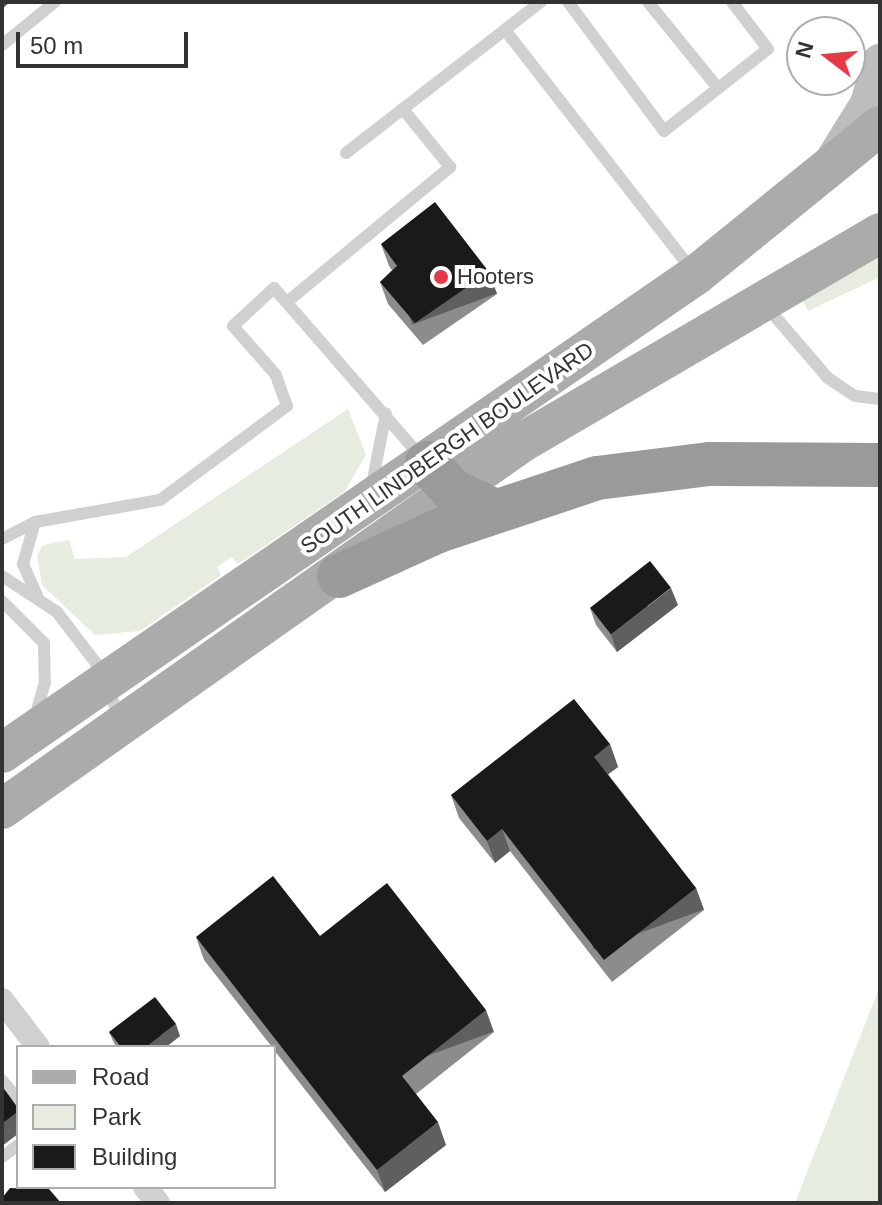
<!DOCTYPE html>
<html>
<head>
<meta charset="utf-8">
<style>
	body { margin:0 }
	#map { position:relative; width:882px; height:1205px; overflow:hidden; background:#fff; font-family:Helvetica,sans-serif }
	div>[style] { position:absolute }
	.green>* { inset:0; background:#e6ecdf }
	.lane>* { height:12px; margin:-6px; padding:0 6px; transform-origin:6px; border-radius:6px; background:#d0d0d0 }
	.street>* { height:24px; margin:-12px; padding:0 12px; transform-origin:12px; border-radius:12px; background:#d0d0d0 }
	.secondary>* { height:36px; margin:-18px; padding:0 18px; transform-origin:18px; border-radius:18px; background:#bdbdbd }
	.primary>* { height:40px; margin:-20px; padding:0 20px; transform-origin:20px; border-radius:20px; background:#ababab }
	.highway>* { height:44px; margin:-22px; padding:0 22px; transform-origin:22px; border-radius:22px; background:#9a9a9a }
	.wall>* { inset:0; background:#8c8c8c }
	.shaded-wall>* { inset:0; background:#5f5f5f; transform-origin:0 0 }
	.building>* { inset:0; background:#1a1a1a; transform-origin:0 0 }
	.dots>* { width:22px; height:22px; translate:-50% -50%; box-sizing:border-box; border:4px solid #fff; border-radius:50% }
	span { translate:-50% -50%; white-space:nowrap; text-align:center; line-height:1.15; -webkit-text-stroke:8px #fff; paint-order:stroke }
	.poi-label { font-size:22px; color:#333 }
	.left { translate:0 -50%; text-align:left }
	.street-label { font-size:22px; color:#333 }
	.frame { position:absolute; inset:0; border:4px solid #333; pointer-events:none }
	.legend { position:absolute; left:16px; top:1045px; width:260px; height:144px; box-sizing:border-box; background:#fff; border:2px solid #adadad; margin:0; padding:10px 14px; list-style:none; font-size:24px; color:#333 }
	.legend li { display:flex; align-items:center; gap:16px; height:40px }
	.legend b { width:40px; border:2px solid #adadad }
	.north { position:absolute; left:786px; top:16px; width:80px; height:80px; box-sizing:border-box; background:#fff; border:2px solid #adadad; border-radius:50%; rotate:286deg; font-size:22px; font-weight:700; line-height:32px; text-align:center; color:#333 }
	.north::after { content:''; display:block; margin:auto; width:28px; height:36px; background:#e63946; clip-path:polygon(50% 0,100% 100%,50% 72%,0 100%) }
	.scale { position:absolute; left:16px; top:32px; width:172px; height:36px; box-sizing:border-box; border:4px solid #333; border-top:0; padding-left:10px; font-size:24px; line-height:28px; white-space:nowrap; color:#333; -webkit-text-stroke:6px #fff; paint-order:stroke }
</style>
</head>
<body>
<div id="map">
	<div class="green">
		<div style="clip-path:polygon(880px 254px,880px 277px,808px 311px,803px 301px)"></div>
		<div style="clip-path:polygon(348px 409px,366px 455px,344px 492px,238px 564px,232px 557px,217px 567px,221px 575px,140px 631px,95px 635px,42px 585px,37px 555px,43px 545px,69px 540px,75px 559px,126px 557px)"></div>
		<div style="clip-path:polygon(880px 986px,880px 1203px,795px 1203px)"></div>
	</div>
	<div class="lane">
		<div style="left:568px;top:2px;width:161px;rotate:53.3deg"></div>
		<div style="left:664px;top:131px;width:132px;rotate:-38.3deg"></div>
		<div style="left:768px;top:49px;width:59px;rotate:-127.5deg"></div>
		<div style="left:648px;top:2px;width:111px;rotate:50.9deg"></div>
		<div style="left:505px;top:30px;width:304px;rotate:52.1deg"></div>
		<div style="left:2px;top:45px;width:68px;rotate:-39.1deg"></div>
		<div style="left:346px;top:153px;width:247px;rotate:-37.8deg"></div>
		<div style="left:287px;top:302px;width:212px;rotate:-39.6deg"></div>
		<div style="left:450px;top:167px;width:75px;rotate:-129deg"></div>
		<div style="left:766px;top:306px;width:95px;rotate:49.3deg"></div>
		<div style="left:828px;top:378px;width:32px;rotate:34deg"></div>
		<div style="left:855px;top:396px;width:25px;rotate:7deg"></div>
		<div style="left:372px;top:484px;width:72px;rotate:-78.8deg"></div>
		<div style="left:35px;top:522px;width:44px;rotate:105.9deg"></div>
		<div style="left:23px;top:564px;width:35px;rotate:66deg"></div>
		<div style="left:2px;top:539px;width:37px;rotate:-27deg"></div>
		<div style="left:35px;top:522px;width:127px;rotate:-10deg"></div>
		<div style="left:160px;top:500px;width:158px;rotate:-36.5deg"></div>
		<div style="left:287px;top:406px;width:33px;rotate:-110deg"></div>
		<div style="left:276px;top:375px;width:65px;rotate:-131.3deg"></div>
		<div style="left:233px;top:326px;width:56px;rotate:-42.8deg"></div>
		<div style="left:274px;top:288px;width:225px;rotate:49deg"></div>
		<div style="left:2px;top:576px;width:66px;rotate:33.2deg"></div>
		<div style="left:57px;top:612px;width:64px;rotate:52.6deg"></div>
		<div style="left:96px;top:663px;width:62px;rotate:66.3deg"></div>
		<div style="left:2px;top:601px;width:59px;rotate:45deg"></div>
		<div style="left:44px;top:643px;width:39px;rotate:89deg"></div>
		<div style="left:45px;top:682px;width:37px;rotate:106deg"></div>
		<div style="left:2px;top:1080px;width:26px;rotate:51deg"></div>
		<div style="left:2px;top:1157px;width:20px;rotate:-37deg"></div>
	</div>
	<div class="street">
		<div style="left:2px;top:1000px;width:59px;rotate:52.5deg"></div>
		<div style="left:145px;top:1187px;width:21px;rotate:51deg"></div>
	</div>
	<div class="secondary">
		<div style="left:835px;top:157px;width:62px;rotate:-58.1deg"></div>
		<div style="left:868px;top:104px;width:44px;rotate:-74.1deg"></div>
	</div>
	<div class="primary">
		<div style="left:2px;top:753px;width:843px;rotate:-34.56deg"></div>
		<div style="left:696px;top:275px;width:237px;rotate:-39deg"></div>
		<div style="left:2px;top:809px;width:635px;rotate:-35.19deg"></div>
		<div style="left:521px;top:443px;width:416px;rotate:-30.3deg"></div>
	</div>
	<div class="highway">
		<div style="left:427px;top:463px;width:38px;rotate:47deg"></div>
		<div style="left:453px;top:491px;width:44px;rotate:25.4deg"></div>
		<div style="left:339px;top:576px;width:109px;rotate:-24.4deg"></div>
		<div style="left:438px;top:531px;width:168px;rotate:-18.4deg"></div>
		<div style="left:597px;top:478px;width:113px;rotate:-7.1deg"></div>
		<div style="left:709px;top:464px;width:171px;rotate:0.3deg"></div>
	</div>
	<div class="wall">
		<div style="clip-path:polygon(381px 244px,489px 272px,497px 294px,423px 345px,388px 304px,380px 282px,392px 270px,389px 266px)"></div>
		<div style="clip-path:polygon(678px 605px,617px 652px,596px 625px,590px 608px)"></div>
		<div style="clip-path:polygon(610px 744px,618px 767px,608px 774px,696px 888px,704px 910px,612px 982px,510px 851px,495px 863px,459px 818px,451px 795px)"></div>
		<div style="clip-path:polygon(196px 937px,494px 1032px,416px 1094px,446px 1145px,385px 1192px,274px 1050px,274px 1047px,272px 1047px,204px 960px)"></div>
		<div style="clip-path:polygon(109px 1032px,180px 1036px,166px 1047px,117px 1047px,114px 1043px)"></div>
	</div>
	<div class="shaded-wall">
		<div style="clip-path:polygon(2px 2px,10px 2px,2px 9px)"></div>
		<div style="left:489px;top:272px;width:23px;height:90px;rotate:70deg"></div>
		<div style="clip-path:polygon(671px 588px,678px 605px,617px 652px,611px 635px)"></div>
		<div style="clip-path:polygon(610px 744px,618px 767px,602px 779px,594px 757px)"></div>
		<div style="clip-path:polygon(502px 829px,510px 851px,495px 863px,487px 841px)"></div>
		<div style="left:696px;top:888px;width:23px;height:117px;rotate:70deg"></div>
		<div style="left:486px;top:1010px;width:23px;height:107px;rotate:70deg"></div>
		<div style="clip-path:polygon(176px 1024px,180px 1036px,166px 1047px,146px 1047px)"></div>
		<div style="clip-path:polygon(18px 1112px,18px 1134px,2px 1146px,2px 1124px)"></div>
		<div style="clip-path:polygon(438px 1122px,446px 1145px,385px 1192px,377px 1170px)"></div>
	</div>
	<div class="building">
		<div style="clip-path:polygon(435px 202px,489px 272px,415px 323px,380px 282px,397px 266px,381px 244px)"></div>
		<div style="left:650px;top:561px;width:34px;height:76px;rotate:52deg"></div>
		<div style="clip-path:polygon(574px 699px,610px 744px,594px 757px,696px 888px,604px 960px,502px 829px,487px 841px,451px 795px)"></div>
		<div style="clip-path:polygon(273px 876px,320px 936px,387px 883px,486px 1010px,402px 1076px,438px 1122px,377px 1170px,196px 937px)"></div>
		<div style="clip-path:polygon(155px 997px,176px 1024px,146px 1047px,121px 1047px,109px 1032px)"></div>
		<div style="clip-path:polygon(2px 1086px,18px 1108px,18px 1112px,2px 1124px)"></div>
		<div style="clip-path:polygon(10px 1188px,49px 1189px,61px 1203px,2px 1203px,2px 1198px)"></div>
	</div>
	<div class="dots">
		<div style="left:441px;top:277px;background:#e63946"></div>
	</div>
	<div class="poi-label">
		<span class="left" style="left:457px;top:277px">Hooters</span>
	</div>
	<div class="street-label">
		<span style="left:447px;top:448px;rotate:-35deg">SOUTH LINDBERGH BOULEVARD</span>
	</div>
	<div class="frame"></div>
	<ul class="legend">
	<li><b style="height:10px;background:#ababab"></b>Road</li>
	<li><b style="height:22px;background:#e6ecdf"></b>Park</li>
	<li><b style="height:22px;background:#1a1a1a"></b>Building</li>
	</ul>
	<div class="north">N</div>
	<div class="scale">50 m</div>
</div>
</body>
</html>
